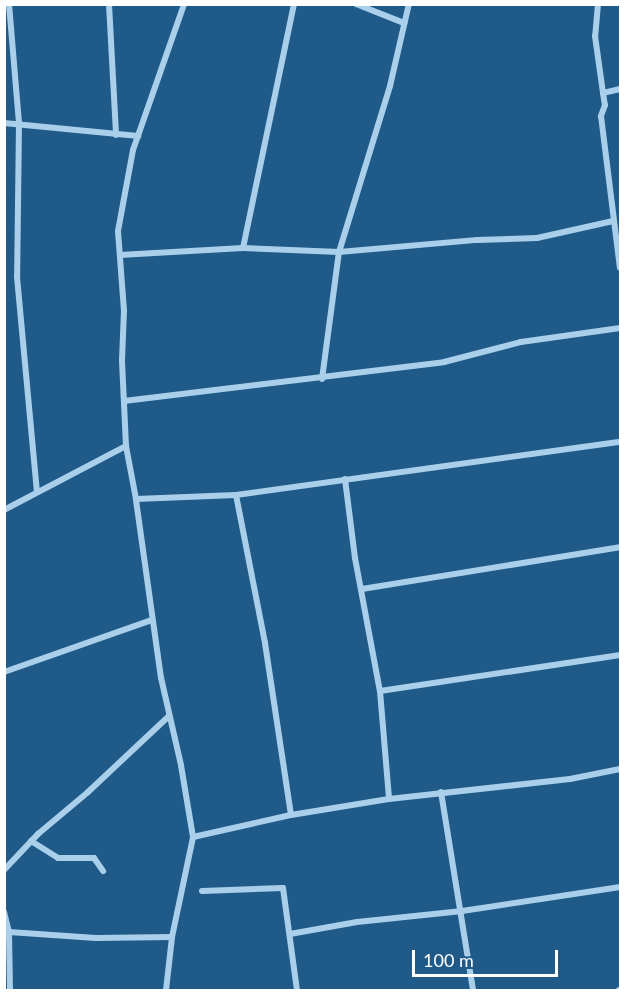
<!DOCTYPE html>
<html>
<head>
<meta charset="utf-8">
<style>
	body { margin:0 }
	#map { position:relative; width:625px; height:995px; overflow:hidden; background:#1f5a89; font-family:Lato,sans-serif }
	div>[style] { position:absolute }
	.minor>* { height:6px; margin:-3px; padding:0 3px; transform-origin:3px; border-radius:3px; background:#aacfeb }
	span { translate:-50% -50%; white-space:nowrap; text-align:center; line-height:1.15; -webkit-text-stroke:4.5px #1f5a89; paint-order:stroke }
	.frame { position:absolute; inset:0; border:6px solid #fff; pointer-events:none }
	.scale { position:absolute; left:412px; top:950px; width:146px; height:27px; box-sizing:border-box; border:3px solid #fff; border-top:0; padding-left:8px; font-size:18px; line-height:21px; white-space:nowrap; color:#fff; -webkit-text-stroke:4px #1f5a89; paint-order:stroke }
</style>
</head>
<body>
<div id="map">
	<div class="minor">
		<div style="left:9px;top:4px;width:119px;rotate:85.2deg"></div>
		<div style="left:19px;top:123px;width:154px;rotate:90.7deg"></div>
		<div style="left:17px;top:277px;width:216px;rotate:84.7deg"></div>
		<div style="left:109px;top:4px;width:131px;rotate:86.9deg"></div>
		<div style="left:356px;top:4px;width:52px;rotate:21.6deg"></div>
		<div style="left:598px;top:4px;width:32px;rotate:95deg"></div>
		<div style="left:595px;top:36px;width:58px;rotate:82deg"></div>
		<div style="left:620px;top:89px;width:17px;rotate:167deg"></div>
		<div style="left:603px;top:93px;width:12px;rotate:81deg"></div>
		<div style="left:605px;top:105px;width:12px;rotate:110deg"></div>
		<div style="left:601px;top:116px;width:153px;rotate:82.9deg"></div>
		<div style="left:4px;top:123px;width:135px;rotate:5.5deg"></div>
		<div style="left:243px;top:248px;width:249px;rotate:-78.2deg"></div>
		<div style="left:120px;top:255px;width:123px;rotate:-3.3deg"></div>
		<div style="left:243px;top:248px;width:96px;rotate:2.4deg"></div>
		<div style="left:339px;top:252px;width:139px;rotate:-5deg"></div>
		<div style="left:477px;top:240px;width:60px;rotate:-1.9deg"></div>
		<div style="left:537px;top:238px;width:78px;rotate:-12.6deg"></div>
		<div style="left:322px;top:379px;width:128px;rotate:-82.4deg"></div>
		<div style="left:339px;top:252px;width:174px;rotate:-72.9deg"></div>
		<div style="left:390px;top:86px;width:84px;rotate:-77deg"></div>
		<div style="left:124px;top:401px;width:322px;rotate:-6.9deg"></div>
		<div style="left:444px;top:362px;width:80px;rotate:-14.6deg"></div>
		<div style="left:521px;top:342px;width:100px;rotate:-8deg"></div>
		<div style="left:345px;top:479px;width:80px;rotate:82.8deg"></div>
		<div style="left:355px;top:558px;width:135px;rotate:79.4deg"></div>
		<div style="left:380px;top:691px;width:108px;rotate:85.2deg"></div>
		<div style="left:236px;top:495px;width:151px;rotate:78.9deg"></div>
		<div style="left:265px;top:643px;width:174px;rotate:81.4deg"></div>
		<div style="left:136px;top:499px;width:100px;rotate:-2.3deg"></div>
		<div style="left:236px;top:495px;width:388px;rotate:-7.9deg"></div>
		<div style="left:4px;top:510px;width:138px;rotate:-27.7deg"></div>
		<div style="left:362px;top:589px;width:261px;rotate:-9.2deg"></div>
		<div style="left:4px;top:672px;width:157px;rotate:-19.4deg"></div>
		<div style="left:380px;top:691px;width:243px;rotate:-8.5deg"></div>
		<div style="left:441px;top:792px;width:201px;rotate:80.8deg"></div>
		<div style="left:193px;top:837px;width:100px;rotate:-12.7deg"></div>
		<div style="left:291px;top:815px;width:99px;rotate:-9.3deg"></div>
		<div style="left:389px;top:799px;width:182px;rotate:-6.3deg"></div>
		<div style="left:570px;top:779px;width:51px;rotate:-11.3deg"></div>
		<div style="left:31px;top:841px;width:32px;rotate:32deg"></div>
		<div style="left:58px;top:858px;width:36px"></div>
		<div style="left:94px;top:858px;width:16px;rotate:55deg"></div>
		<div style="left:4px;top:870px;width:50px;rotate:-46.6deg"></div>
		<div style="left:38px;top:834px;width:65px;rotate:-40deg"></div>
		<div style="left:88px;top:792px;width:110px;rotate:-43.2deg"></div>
		<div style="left:202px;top:891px;width:81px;rotate:-2.1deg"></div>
		<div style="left:283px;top:888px;width:103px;rotate:82.2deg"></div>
		<div style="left:4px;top:912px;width:21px;rotate:76deg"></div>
		<div style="left:290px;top:934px;width:68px;rotate:-10.2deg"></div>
		<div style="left:357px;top:922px;width:106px;rotate:-6deg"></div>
		<div style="left:462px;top:911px;width:160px;rotate:-8.6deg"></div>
		<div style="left:10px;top:990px;width:58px;rotate:-91deg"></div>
		<div style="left:9px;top:932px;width:87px;rotate:3.9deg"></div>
		<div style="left:96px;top:938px;width:76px;rotate:-0.8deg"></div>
		<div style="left:166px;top:990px;width:53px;rotate:-83.5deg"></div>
		<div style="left:172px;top:937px;width:102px;rotate:-78.1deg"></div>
		<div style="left:193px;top:837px;width:73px;rotate:-99.5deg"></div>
		<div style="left:181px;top:765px;width:89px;rotate:-102.9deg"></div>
		<div style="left:161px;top:678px;width:181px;rotate:-98deg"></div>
		<div style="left:136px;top:499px;width:54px;rotate:-100.7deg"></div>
		<div style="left:126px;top:446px;width:86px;rotate:-92.7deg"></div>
		<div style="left:122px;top:360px;width:49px;rotate:-87.7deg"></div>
		<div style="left:124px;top:311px;width:80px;rotate:-94.3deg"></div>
		<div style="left:118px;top:231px;width:82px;rotate:-79.5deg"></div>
		<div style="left:133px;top:150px;width:155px;rotate:-70.7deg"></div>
		<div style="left:619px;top:990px;width:1px"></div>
	</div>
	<div class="frame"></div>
	<div class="scale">100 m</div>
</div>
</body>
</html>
